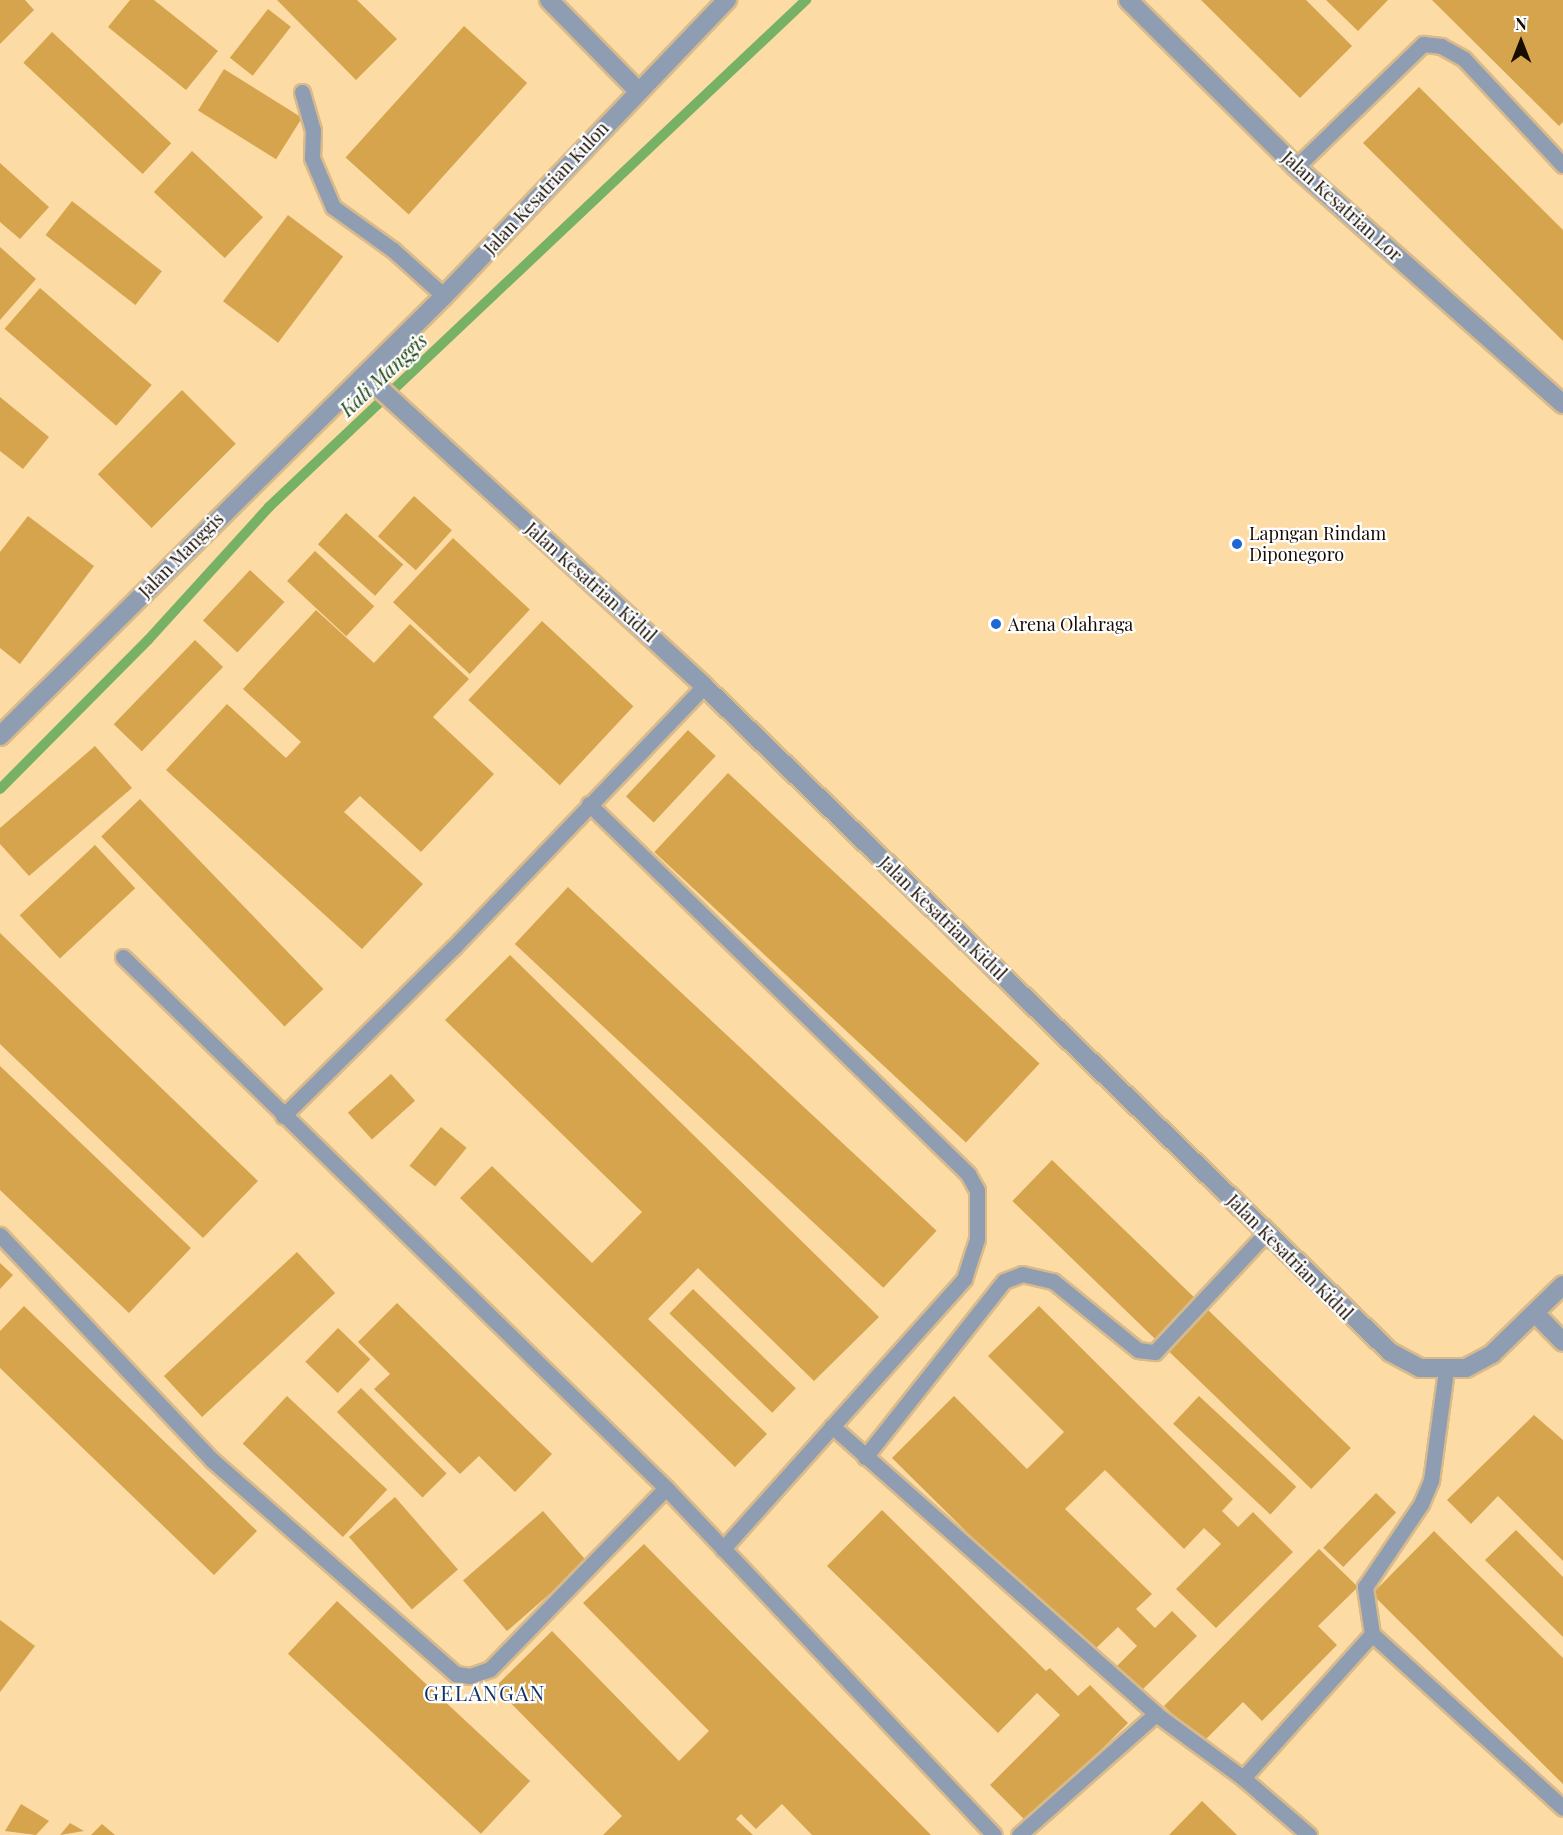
<!DOCTYPE html>
<html>
<head>
<meta charset="utf-8">
<style>
	body { margin:0 }
	#map { position:relative; width:1563px; height:1835px; overflow:hidden; background:#fcdba5; font-family:"Playfair Display",serif }
	div>[style] { position:absolute }
	.stream>* { height:10px; margin:-5px; padding:0 5px; transform-origin:5px; border-radius:5px; background:#77b166 }
	.building>* { inset:0; background:#d6a44c; transform-origin:0 0 }
	.roads { filter:drop-shadow(2px 0 #d8ba8b) drop-shadow(-2px 0 #d8ba8b) drop-shadow(0 2px #d8ba8b) drop-shadow(0 -2px #d8ba8b) }
	.lane>* { height:15px; margin:-7.5px; padding:0 7.5px; transform-origin:7.5px; border-radius:7.5px; background:#8f9db3 }
	.street>* { height:18px; margin:-9px; padding:0 9px; transform-origin:9px; border-radius:9px; background:#8f9db3 }
	.dots>* { width:16px; height:16px; translate:-50% -50%; box-sizing:border-box; border:3px solid #fff; border-radius:50% }
	span { translate:-50% -50%; white-space:nowrap; text-align:center; line-height:1.15; -webkit-text-stroke:4.5px #fff; paint-order:stroke }
	.street-label { font-size:18px; color:#180c00 }
	.poi-label { font-size:18px; color:#180c00 }
	.left { translate:0 -50%; text-align:left }
	.water-label { font-size:20px; color:#1e4512; font-style:italic }
	.quarter-label { font-size:21px; color:#113468; letter-spacing:1.5px }
	.north { position:absolute; left:1491px; top:12px; width:60px; height:60px; -webkit-text-stroke:4px #fff; paint-order:stroke; rotate:0deg; font-size:16px; font-weight:700; line-height:24px; text-align:center; color:#180c00 }
	.north::after { content:''; display:block; margin:auto; width:21px; height:27px; background:#180c00; clip-path:polygon(50% 0,100% 100%,50% 72%,0 100%) }
</style>
</head>
<body>
<div id="map">
	<div class="stream">
		<div style="left:0;top:789px;width:210px;rotate:-45.2deg"></div>
		<div style="left:148px;top:640px;width:180px;rotate:-47.7deg"></div>
		<div style="left:269px;top:507px;width:739px;rotate:-43.35deg"></div>
	</div>
	<div class="building">
		<div style="clip-path:polygon(0 0,25px 0,34px 10px,0 44px)"></div>
		<div style="clip-path:polygon(130px 0,154px 0,218px 51px,186px 90px,108px 27px)"></div>
		<div style="clip-path:polygon(277px 0,357px 0,397px 39px,356px 80px)"></div>
		<div style="clip-path:polygon(1201px 0,1306px 0,1352px 46px,1300px 98px)"></div>
		<div style="clip-path:polygon(1326px 0,1388px 0,1358px 31px)"></div>
		<div style="clip-path:polygon(1432px 0,1563px 0,1563px 122px,1559px 126px)"></div>
		<div style="left:268px;top:9px;width:29px;height:62px;rotate:38deg"></div>
		<div style="left:464px;top:26px;width:85px;height:177px;rotate:42deg"></div>
		<div style="left:52px;top:32px;width:163px;height:42px;rotate:43deg"></div>
		<div style="left:224px;top:69px;width:92px;height:49px;rotate:32deg"></div>
		<div style="clip-path:polygon(1419px 87px,1563px 230px,1563px 341px,1363px 143px)"></div>
		<div style="left:192px;top:151px;width:97px;height:56px;rotate:43deg"></div>
		<div style="clip-path:polygon(0 163px,49px 207px,20px 239px,0 222px)"></div>
		<div style="left:72px;top:201px;width:114px;height:43px;rotate:38deg"></div>
		<div style="left:288px;top:215px;width:69px;height:108px;rotate:37deg"></div>
		<div style="clip-path:polygon(0 247px,36px 279px,0 320px)"></div>
		<div style="left:40px;top:288px;width:148px;height:54px;rotate:41deg"></div>
		<div style="left:182px;top:390px;width:76px;height:119px;rotate:45deg"></div>
		<div style="clip-path:polygon(0 397px,49px 437px,23px 469px,0 451px)"></div>
		<div style="left:414px;top:496px;width:51px;height:54px;rotate:42deg"></div>
		<div style="left:346px;top:513px;width:77px;height:42px;rotate:42deg"></div>
		<div style="clip-path:polygon(28px 516px,94px 566px,20px 664px,0 648px,0 552px)"></div>
		<div style="left:453px;top:538px;width:105px;height:88px;rotate:43deg"></div>
		<div style="left:315px;top:551px;width:81px;height:41px;rotate:43deg"></div>
		<div style="left:250px;top:570px;width:47px;height:69px;rotate:43deg"></div>
		<div style="clip-path:polygon(316px 610px,374px 663px,410px 624px,469px 679px,433px 717px,494px 774px,421px 852px,360px 796px,344px 812px,423px 884px,362px 949px,166px 770px,227px 704px,286px 758px,301px 742px,243px 689px)"></div>
		<div style="left:542px;top:621px;width:125px;height:108px;rotate:43deg"></div>
		<div style="left:195px;top:640px;width:39px;height:117px;rotate:44deg"></div>
		<div style="left:688px;top:730px;width:38px;height:91px;rotate:43deg"></div>
		<div style="clip-path:polygon(95px 746px,132px 788px,29px 876px,0 844px,0 828px)"></div>
		<div style="left:728px;top:773px;width:426px;height:108px;rotate:43deg"></div>
		<div style="left:140px;top:799px;width:264px;height:54px;rotate:46deg"></div>
		<div style="left:95px;top:845px;width:59px;height:103px;rotate:47deg"></div>
		<div style="left:568px;top:887px;width:504px;height:78px;rotate:43deg"></div>
		<div style="clip-path:polygon(0 933px,258px 1181px,203px 1238px,0 1044px)"></div>
		<div style="clip-path:polygon(510px 955px,879px 1317px,814px 1381px,698px 1268px,648px 1319px,767px 1434px,735px 1467px,460px 1198px,492px 1166px,592px 1263px,642px 1212px,445px 1020px)"></div>
		<div style="clip-path:polygon(0 1066px,191px 1248px,129px 1313px,0 1190px)"></div>
		<div style="left:391px;top:1074px;width:36px;height:58px;rotate:48deg"></div>
		<div style="left:441px;top:1127px;width:33px;height:50px;rotate:39deg"></div>
		<div style="left:1052px;top:1160px;width:201px;height:57px;rotate:44deg"></div>
		<div style="left:297px;top:1252px;width:56px;height:182px;rotate:47deg"></div>
		<div style="clip-path:polygon(0 1263px,13px 1275px,0 1289px)"></div>
		<div style="left:693px;top:1289px;width:143px;height:34px;rotate:44deg"></div>
		<div style="clip-path:polygon(397px 1303px,552px 1454px,515px 1492px,479px 1456px,460px 1474px,374px 1389px,390px 1374px,358px 1342px)"></div>
		<div style="clip-path:polygon(24px 1306px,257px 1531px,214px 1575px,0 1368px,0 1331px)"></div>
		<div style="clip-path:polygon(1039px 1306px,1233px 1499px,1222px 1511px,1238px 1527px,1253px 1512px,1293px 1552px,1216px 1628px,1176px 1589px,1221px 1544px,1204px 1528px,1184px 1549px,1105px 1470px,1065px 1509px,1152px 1594px,1136px 1609px,1155px 1628px,1172px 1611px,1197px 1636px,1142px 1690px,1117px 1666px,1137px 1646px,1118px 1627px,1090px 1654px,892px 1458px,954px 1396px,1027px 1469px,1064px 1432px,988px 1356px)"></div>
		<div style="left:1207px;top:1309px;width:200px;height:57px;rotate:44deg"></div>
		<div style="left:338px;top:1328px;width:45px;height:47px;rotate:44deg"></div>
		<div style="left:361px;top:1388px;width:121px;height:34px;rotate:45deg"></div>
		<div style="left:287px;top:1396px;width:137px;height:65px;rotate:43deg"></div>
		<div style="left:1199px;top:1396px;width:133px;height:38px;rotate:43deg"></div>
		<div style="clip-path:polygon(1534px 1415px,1563px 1440px,1563px 1561px,1498px 1496px,1471px 1524px,1447px 1500px)"></div>
		<div style="left:1376px;top:1493px;width:28px;height:76px;rotate:44deg"></div>
		<div style="left:395px;top:1497px;width:96px;height:61px;rotate:49deg"></div>
		<div style="clip-path:polygon(882px 1510px,1046px 1671px,1050px 1668px,1078px 1696px,1090px 1685px,1128px 1723px,1028px 1823px,990px 1785px,1060px 1715px,1037px 1693px,998px 1733px,827px 1566px)"></div>
		<div style="left:543px;top:1511px;width:67px;height:106px;rotate:49deg"></div>
		<div style="clip-path:polygon(1516px 1530px,1563px 1577px,1563px 1637px,1485px 1560px)"></div>
		<div style="clip-path:polygon(1434px 1531px,1563px 1658px,1563px 1784px,1372px 1594px)"></div>
		<div style="clip-path:polygon(644px 1544px,931px 1835px,812px 1835px,782px 1804px,756px 1829px,741px 1814px,736px 1819px,753px 1835px,603px 1835px,622px 1816px,495px 1687px,552px 1631px,679px 1761px,709px 1731px,583px 1603px)"></div>
		<div style="clip-path:polygon(1319px 1549px,1358px 1587px,1318px 1626px,1337px 1645px,1262px 1721px,1243px 1702px,1202px 1743px,1164px 1706px)"></div>
		<div style="left:337px;top:1601px;width:264px;height:72px;rotate:43deg"></div>
		<div style="clip-path:polygon(0 1620px,35px 1646px,0 1692px)"></div>
		<div style="clip-path:polygon(1202px 1801px,1237px 1835px,1169px 1835px)"></div>
		<div style="clip-path:polygon(21px 1804px,49px 1821px,36px 1835px,5px 1831px)"></div>
		<div style="clip-path:polygon(70px 1823px,84px 1831px,60px 1835px)"></div>
		<div style="clip-path:polygon(102px 1824px,115px 1835px,91px 1835px)"></div>
	</div>
	<div class="roads">
		<div class="lane">
			<div style="left:302px;top:92px;width:40px;rotate:74deg"></div>
			<div style="left:313px;top:130px;width:28px;rotate:92deg"></div>
			<div style="left:312px;top:158px;width:53px;rotate:66.8deg"></div>
			<div style="left:333px;top:207px;width:74px;rotate:35.6deg"></div>
			<div style="left:393px;top:250px;width:69px;rotate:42deg"></div>
			<div style="left:1296px;top:167px;width:177px;rotate:-44.1deg"></div>
			<div style="left:1423px;top:44px;width:18px;rotate:6deg"></div>
			<div style="left:1441px;top:46px;width:26px;rotate:29deg"></div>
			<div style="left:1464px;top:59px;width:145px;rotate:47deg"></div>
			<div style="left:589px;top:804px;width:530px;rotate:44.31deg"></div>
			<div style="left:968px;top:1174px;width:18px;rotate:61deg"></div>
			<div style="left:977px;top:1190px;width:49px;rotate:90deg"></div>
			<div style="left:977px;top:1239px;width:42px;rotate:108deg"></div>
			<div style="left:964px;top:1279px;width:362px;rotate:131.8deg"></div>
			<div style="left:123px;top:957px;width:759px;rotate:44.36deg"></div>
			<div style="left:666px;top:1488px;width:477px;rotate:46.6deg"></div>
			<div style="left:283px;top:1116px;width:240px;rotate:-44.7deg"></div>
			<div style="left:454px;top:947px;width:361px;rotate:-46.2deg"></div>
			<div style="left:0;top:1235px;width:309px;rotate:46.7deg"></div>
			<div style="left:212px;top:1460px;width:325px;rotate:41.3deg"></div>
			<div style="left:456px;top:1674px;width:14px;rotate:8deg"></div>
			<div style="left:470px;top:1676px;width:21px;rotate:-19deg"></div>
			<div style="left:490px;top:1669px;width:252px;rotate:-45.8deg"></div>
			<div style="left:832px;top:1426px;width:433px;rotate:41.6deg"></div>
			<div style="left:865px;top:1457px;width:224px;rotate:-51.7deg"></div>
			<div style="left:1004px;top:1281px;width:19px;rotate:-21deg"></div>
			<div style="left:1022px;top:1274px;width:32px;rotate:13deg"></div>
			<div style="left:1053px;top:1281px;width:109px;rotate:39.1deg"></div>
			<div style="left:1138px;top:1350px;width:17px;rotate:7deg"></div>
			<div style="left:1155px;top:1352px;width:163px;rotate:-47deg"></div>
			<div style="left:1372px;top:1634px;width:48px;rotate:-98.5deg"></div>
			<div style="left:1365px;top:1587px;width:100px;rotate:-56deg"></div>
			<div style="left:1421px;top:1504px;width:25px;rotate:-67deg"></div>
			<div style="left:1431px;top:1481px;width:112px;rotate:-82.3deg"></div>
			<div style="left:1019px;top:1835px;width:183px;rotate:-41.5deg"></div>
			<div style="left:1156px;top:1714px;width:108px;rotate:36.3deg"></div>
			<div style="left:1309px;top:1835px;width:87px;rotate:-139.2deg"></div>
			<div style="left:1243px;top:1778px;width:193px;rotate:-48.1deg"></div>
			<div style="left:1372px;top:1634px;width:258px;rotate:42.3deg"></div>
		</div>
		<div class="street">
			<div style="left:549px;top:0;width:127px;rotate:45.6deg"></div>
			<div style="left:1128px;top:0;width:237px;rotate:44.8deg"></div>
			<div style="left:1296px;top:167px;width:357px;rotate:41.6deg"></div>
			<div style="left:365px;top:375px;width:460px;rotate:42.5deg"></div>
			<div style="left:704px;top:686px;width:956px;rotate:44.15deg"></div>
			<div style="left:1390px;top:1352px;width:34px;rotate:28deg"></div>
			<div style="left:1420px;top:1368px;width:46px"></div>
			<div style="left:1466px;top:1368px;width:30px;rotate:-28deg"></div>
			<div style="left:1492px;top:1354px;width:99px;rotate:-44.2deg"></div>
			<div style="left:0;top:736px;width:625px;rotate:-44.74deg"></div>
			<div style="left:444px;top:296px;width:410px;rotate:-46.3deg"></div>
			<div style="left:1535px;top:1313px;width:40px;rotate:46deg"></div>
		</div>
	</div>
	<div class="dots">
		<div style="left:1237px;top:544px;background:#1f68d3"></div>
		<div style="left:996px;top:624px;background:#1f68d3"></div>
	</div>
	<div class="street-label">
		<span style="left:546px;top:188px;rotate:-47deg">Jalan Kesatrian Kulon</span>
		<span style="left:1342px;top:206px;rotate:42deg">Jalan Kesatrian Lor</span>
		<span style="left:181px;top:555px;rotate:-45deg">Jalan Manggis</span>
		<span style="left:591px;top:582px;rotate:42deg">Jalan Kesatrian Kidul</span>
		<span style="left:943px;top:918px;rotate:44deg">Jalan Kesatrian Kidul</span>
		<span style="left:1290px;top:1257px;rotate:45deg">Jalan Kesatrian Kidul</span>
	</div>
	<div class="poi-label">
		<span class="left" style="left:1249px;top:544px">Lapngan Rindam<br>Diponegoro</span>
		<span class="left" style="left:1008px;top:624px">Arena Olahraga</span>
	</div>
	<div class="water-label">
		<span style="left:383px;top:374px;rotate:-43deg">Kali Manggis</span>
	</div>
	<div class="quarter-label">
		<span style="left:485px;top:1692px">GELANGAN</span>
	</div>
	<div class="north">N</div>
</div>
</body>
</html>
